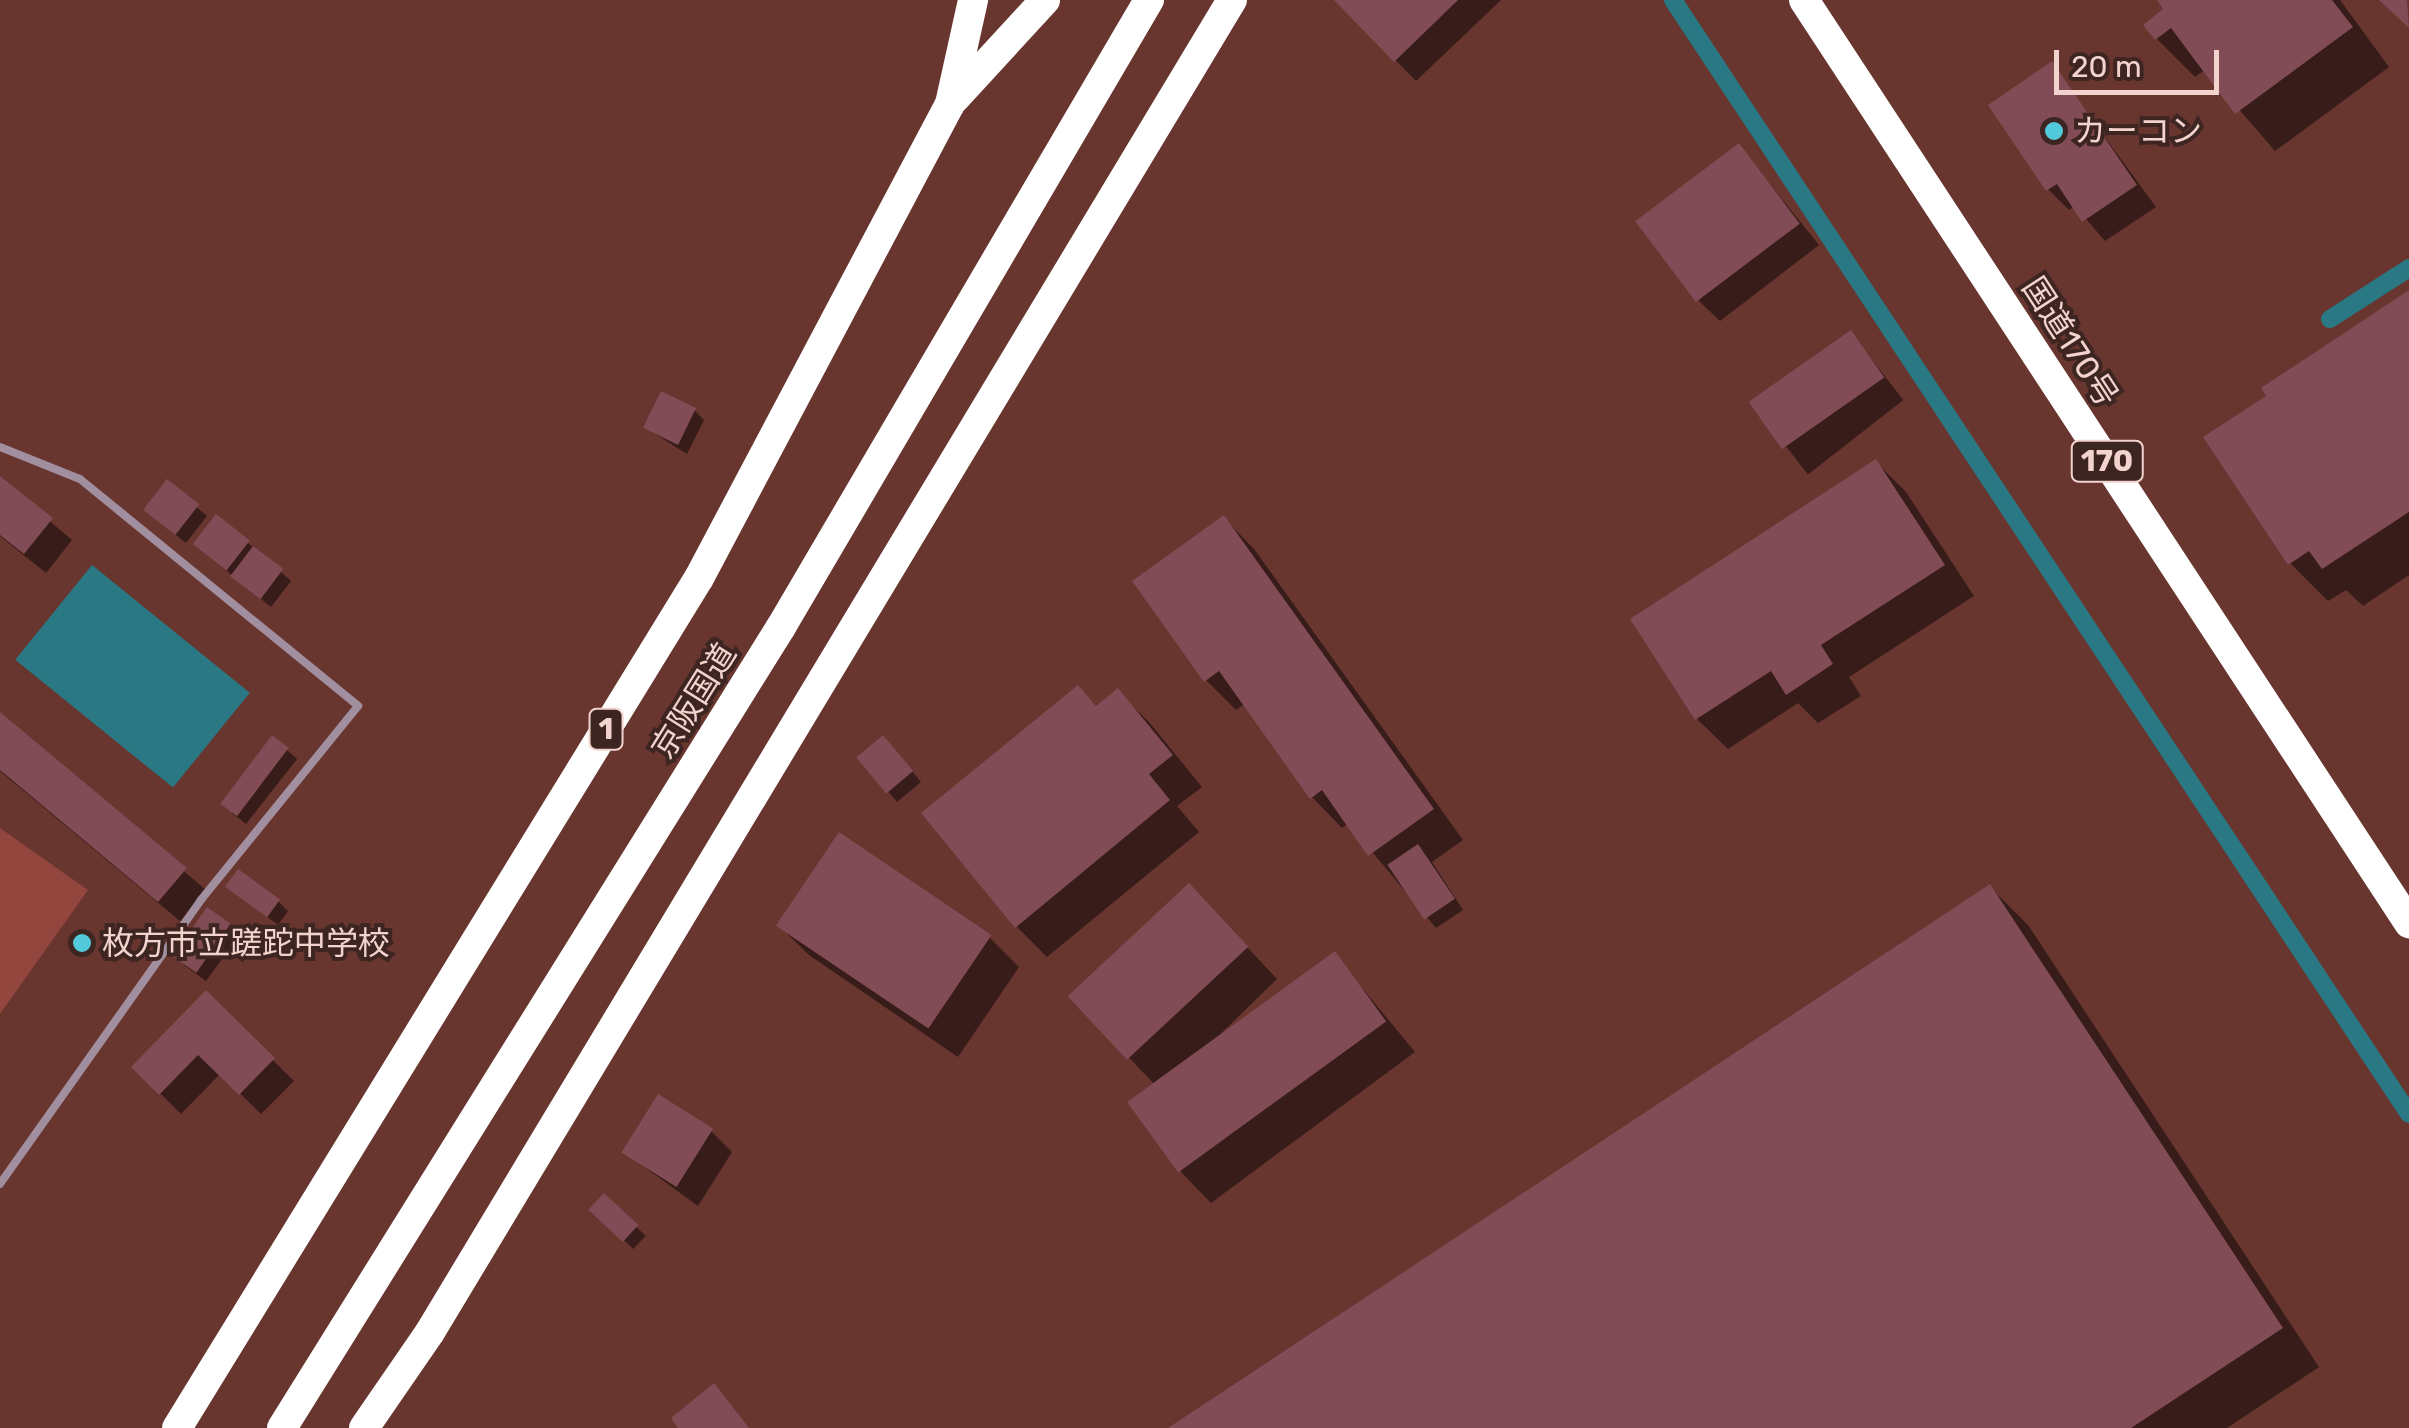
<!DOCTYPE html>
<html>
<head>
<meta charset="utf-8">
<style>
	body { margin:0 }
	#map { position:relative; width:2409px; height:1428px; overflow:hidden; background:#68352f; font-family:Rubik,"Noto Sans JP",sans-serif }
	div>[style] { position:absolute }
	.green>* { inset:0; background:#92463d }
	.water>* { inset:0; background:#2a7883; transform-origin:0 0 }
	.shadow>* { inset:0; background:#0007; transform-origin:0 0 }
	.stream>* { height:18px; margin:-9px; padding:0 9px; transform-origin:9px; border-radius:9px; background:#2a7883 }
	.building>* { inset:0; background:#814c55; transform-origin:0 0 }
	.lane>* { height:8px; margin:-4px; padding:0 4px; transform-origin:4px; border-radius:4px; background:#a18fa0 }
	.highway>* { height:30px; margin:-15px; padding:0 15px; transform-origin:15px; border-radius:15px; background:#fff }
	.dots>* { width:28px; height:28px; translate:-50% -50%; box-sizing:border-box; border:5px solid #3d2522; border-radius:50% }
	span { translate:-50% -50%; white-space:nowrap; text-align:center; line-height:1.15; -webkit-text-stroke:8px #3d2522; paint-order:stroke }
	.shield-label span { padding:2px 8px; background:#3d2522; border:2px solid; border-radius:8px; -webkit-text-stroke-width:0 }
	.shield-label { font-size:30px; color:#f3d3ce; font-weight:700 }
	.poi-label { font-size:32px; color:#f3d3ce }
	.left { translate:0 -50%; text-align:left }
	.street-label { font-size:32px; color:#f3d3ce }
	.scale { position:absolute; left:2054px; top:50px; width:165px; height:45px; box-sizing:border-box; border:5px solid #f3d3ce; border-top:0; padding-left:12px; font-size:30px; line-height:35px; white-space:nowrap; color:#f3d3ce; -webkit-text-stroke:8px #3d2522; paint-order:stroke }
</style>
</head>
<body>
<div id="map">
	<div class="green">
		<div style="clip-path:polygon(0 828px,88px 890px,0 1014px)"></div>
	</div>
	<div class="water">
		<div style="left:92px;top:565px;width:203px;height:122px;rotate:39deg"></div>
	</div>
	<div class="shadow">
		<div style="clip-path:polygon(1337px 0,1501px 0,1416px 81px)"></div>
		<div style="clip-path:polygon(2160px 0,2340px 0,2389px 67px,2275px 151px,2205px 70px,2195px 77px,2157px 39px,2167px 9px)"></div>
		<div style="clip-path:polygon(2051px 64px,2156px 207px,2105px 241px,2075px 206px,2069px 210px,2048px 189px)"></div>
		<div style="clip-path:polygon(1739px 146px,1819px 245px,1720px 321px,1699px 301px)"></div>
		<div style="clip-path:polygon(2409px 293px,2409px 575px,2363px 606px,2346px 590px,2328px 601px,2290px 563px,2269px 396px)"></div>
		<div style="left:1851px;top:333px;width:85px;height:121px;rotate:52deg"></div>
		<div style="clip-path:polygon(694px 410px,704px 420px,687px 454px,646px 428px)"></div>
		<div style="clip-path:polygon(1876px 462px,1906px 492px,1974px 596px,1849px 677px,1861px 696px,1818px 723px,1798px 703px,1728px 749px,1697px 719px,1633px 620px)"></div>
		<div style="clip-path:polygon(0 479px,72px 540px,46px 573px,0 536px)"></div>
		<div style="clip-path:polygon(167px 482px,207px 516px,186px 543px,156px 519px)"></div>
		<div style="clip-path:polygon(1224px 518px,1254px 549px,1463px 840px,1432px 862px,1463px 910px,1436px 928px,1348px 823px,1342px 828px,1312px 797px,1245px 704px,1236px 710px,1206px 680px)"></div>
		<div style="clip-path:polygon(248px 543px,291px 581px,271px 607px,205px 553px)"></div>
		<div style="clip-path:polygon(1078px 688px,1098px 708px,1118px 692px,1149px 722px,1202px 787px,1177px 806px,1199px 832px,1047px 957px,1016px 926px)"></div>
		<div style="clip-path:polygon(0 715px,206px 890px,180px 921px,0 771px)"></div>
		<div style="clip-path:polygon(893px 748px,921px 782px,897px 802px,859px 757px)"></div>
		<div style="clip-path:polygon(287px 750px,297px 759px,246px 824px,232px 813px)"></div>
		<div style="clip-path:polygon(228px 887px,278px 901px,288px 911px,278px 925px)"></div>
		<div style="clip-path:polygon(1990px 887px,2028px 925px,2319px 1367px,2227px 1428px,1172px 1428px)"></div>
		<div style="clip-path:polygon(1219px 917px,1277px 979px,1201px 1053px,1334px 954px,1415px 1052px,1211px 1203px,1181px 1172px,1156px 1086px,1070px 995px)"></div>
		<div style="clip-path:polygon(778px 925px,989px 937px,1019px 967px,958px 1057px,809px 955px)"></div>
		<div style="clip-path:polygon(229px 926px,239px 936px,206px 981px,184px 965px)"></div>
		<div style="clip-path:polygon(206px 994px,294px 1081px,261px 1114px,220px 1074px,181px 1114px,134px 1067px)"></div>
		<div style="clip-path:polygon(711px 1131px,732px 1152px,698px 1206px,624px 1152px)"></div>
		<div style="left:604px;top:1197px;width:57px;height:18px;rotate:43deg"></div>
	</div>
	<div class="stream">
		<div style="left:1673px;top:0;width:1335px;rotate:56.55deg"></div>
		<div style="left:2330px;top:319px;width:94px;rotate:-32.8deg"></div>
	</div>
	<div class="building">
		<div style="clip-path:polygon(1334px 0,1458px 0,1394px 62px)"></div>
		<div style="clip-path:polygon(2157px 0,2332px 0,2353px 27px,2235px 114px,2171px 28px,2155px 40px,2143px 25px,2163px 9px)"></div>
		<div style="clip-path:polygon(2379px 0,2407px 0,2409px 28px)"></div>
		<div style="clip-path:polygon(2052px 61px,2137px 185px,2082px 222px,2057px 184px,2046px 191px,1988px 105px)"></div>
		<div style="left:1739px;top:143px;width:101px;height:130px;rotate:53deg"></div>
		<div style="clip-path:polygon(2409px 290px,2409px 512px,2322px 569px,2309px 551px,2288px 565px,2203px 437px,2266px 396px,2261px 388px)"></div>
		<div style="left:1851px;top:330px;width:58px;height:125px;rotate:55deg"></div>
		<div style="left:661px;top:391px;width:39px;height:41px;rotate:26deg"></div>
		<div style="clip-path:polygon(1876px 459px,1945px 565px,1821px 645px,1833px 664px,1786px 695px,1771px 671px,1695px 720px,1630px 619px)"></div>
		<div style="clip-path:polygon(0 476px,53px 518px,24px 554px,0 535px)"></div>
		<div style="left:167px;top:479px;width:41px;height:39px;rotate:38deg"></div>
		<div style="left:216px;top:514px;width:43px;height:38px;rotate:38deg"></div>
		<div style="clip-path:polygon(1224px 515px,1434px 809px,1368px 856px,1322px 790px,1310px 799px,1219px 671px,1204px 682px,1132px 581px)"></div>
		<div style="left:253px;top:546px;width:38px;height:38px;rotate:37deg"></div>
		<div style="clip-path:polygon(1078px 685px,1096px 706px,1118px 688px,1173px 755px,1149px 774px,1170px 800px,1015px 928px,921px 813px)"></div>
		<div style="clip-path:polygon(0 712px,187px 868px,158px 902px,0 770px)"></div>
		<div style="left:272px;top:735px;width:21px;height:86px;rotate:37deg"></div>
		<div style="left:883px;top:735px;width:47px;height:35px;rotate:50deg"></div>
		<div style="left:839px;top:832px;width:184px;height:113px;rotate:34deg"></div>
		<div style="left:1418px;top:844px;width:66px;height:37px;rotate:56deg"></div>
		<div style="left:238px;top:869px;width:52px;height:22px;rotate:36deg"></div>
		<div style="left:1189px;top:883px;width:87px;height:166px;rotate:47deg"></div>
		<div style="clip-path:polygon(1990px 884px,2283px 1328px,2131px 1428px,1168px 1428px)"></div>
		<div style="left:207px;top:907px;width:29px;height:60px;rotate:35deg"></div>
		<div style="left:1335px;top:951px;width:87px;height:257px;rotate:54deg"></div>
		<div style="clip-path:polygon(206px 990px,275px 1058px,239px 1095px,198px 1055px,159px 1095px,131px 1067px)"></div>
		<div style="left:658px;top:1094px;width:65px;height:69px;rotate:32deg"></div>
		<div style="left:604px;top:1193px;width:47px;height:23px;rotate:43deg"></div>
		<div style="clip-path:polygon(714px 1383px,749px 1428px,678px 1428px,671px 1418px)"></div>
	</div>
	<div class="lane">
		<div style="left:0;top:447px;width:86px;rotate:21.8deg"></div>
		<div style="left:80px;top:479px;width:359px;rotate:39.2deg"></div>
		<div style="left:358px;top:706px;width:250px;rotate:129deg"></div>
		<div style="left:201px;top:900px;width:348px;rotate:125.3deg"></div>
	</div>
	<div class="highway">
		<div style="left:1804px;top:0;width:1104px;rotate:56.76deg"></div>
		<div style="left:955px;top:98px;width:133px;rotate:-47.4deg"></div>
		<div style="left:177px;top:1428px;width:997px;rotate:-58.45deg"></div>
		<div style="left:699px;top:578px;width:536px;rotate:-62.1deg"></div>
		<div style="left:950px;top:104px;width:107px;rotate:-77.5deg"></div>
		<div style="left:282px;top:1428px;width:944px;rotate:-58.08deg"></div>
		<div style="left:781px;top:627px;width:727px;rotate:-59.59deg"></div>
		<div style="left:364px;top:1428px;width:116px;rotate:-55.5deg"></div>
		<div style="left:430px;top:1332px;width:1555px;rotate:-58.95deg"></div>
	</div>
	<div class="dots">
		<div style="left:2054px;top:131px;background:#53cadc"></div>
		<div style="left:82px;top:943px;background:#53cadc"></div>
	</div>
	<div class="shield-label">
		<span style="left:2107px;top:461px">170</span>
		<span style="left:606px;top:729px">1</span>
	</div>
	<div class="poi-label">
		<span class="left" style="left:2074px;top:131px">カーコン</span>
		<span class="left" style="left:102px;top:943px">枚方市立蹉跎中学校</span>
	</div>
	<div class="street-label">
		<span style="left:2070px;top:342px;rotate:57deg">国道170号</span>
		<span style="left:694px;top:701px;rotate:-58deg">京阪国道</span>
	</div>
	<div class="scale">20 m</div>
</div>
</body>
</html>
